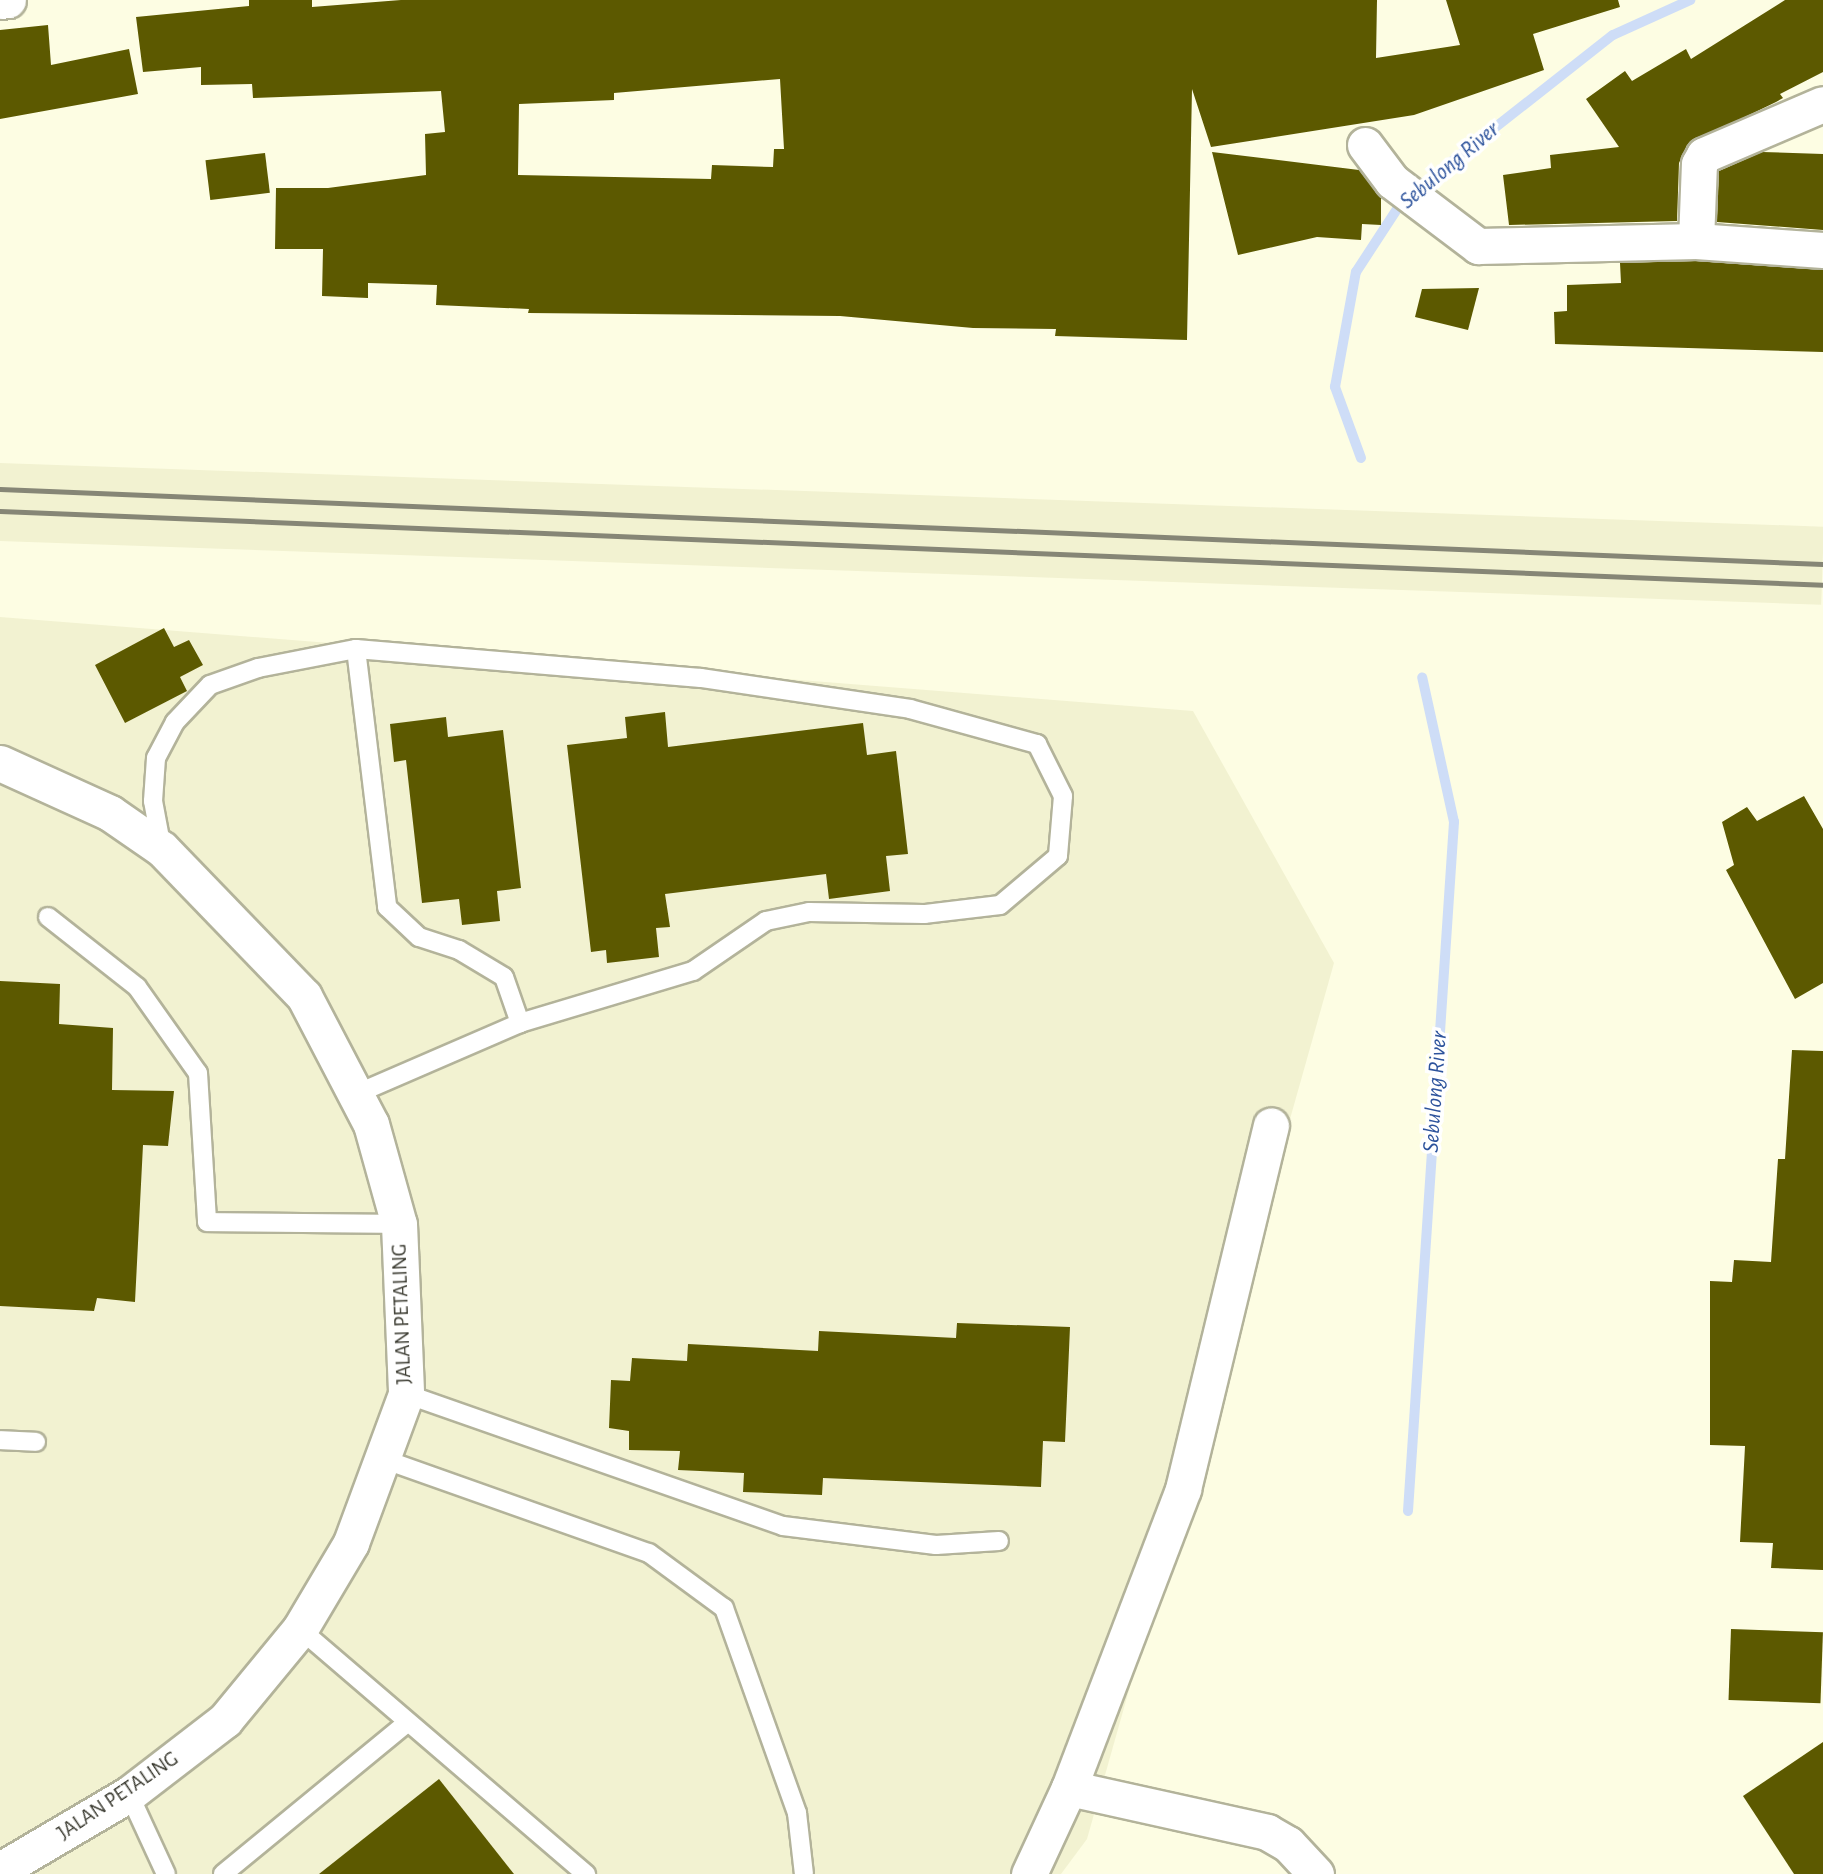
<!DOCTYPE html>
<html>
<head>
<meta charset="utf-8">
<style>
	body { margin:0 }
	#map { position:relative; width:1823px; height:1874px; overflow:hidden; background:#fdfde3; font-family:"Alegreya Sans",sans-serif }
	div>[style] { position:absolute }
	.built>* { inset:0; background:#f2f2d1; transform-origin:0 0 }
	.stream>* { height:10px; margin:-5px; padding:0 5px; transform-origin:5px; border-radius:5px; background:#ceddf7 }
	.building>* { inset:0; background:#5c5900; transform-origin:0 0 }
	.roads { filter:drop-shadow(2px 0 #b3b39a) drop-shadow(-2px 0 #b3b39a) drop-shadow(0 2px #b3b39a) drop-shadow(0 -2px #b3b39a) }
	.lane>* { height:18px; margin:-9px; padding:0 9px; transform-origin:9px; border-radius:9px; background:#fff }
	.street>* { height:35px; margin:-17.5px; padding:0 17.5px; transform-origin:17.5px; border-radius:17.5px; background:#fff }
	.rail>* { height:5px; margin:-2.5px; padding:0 2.5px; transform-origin:2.5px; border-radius:2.5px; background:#868676 }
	span { translate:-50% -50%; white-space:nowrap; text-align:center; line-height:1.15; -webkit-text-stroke:7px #fff; paint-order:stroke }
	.street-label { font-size:21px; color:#3b3b31 }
	.water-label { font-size:23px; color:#2d539c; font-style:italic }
</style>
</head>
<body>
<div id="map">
	<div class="built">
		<div style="left:0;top:463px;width:1825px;height:78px;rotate:2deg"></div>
		<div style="clip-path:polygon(0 617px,1193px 711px,1334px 963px,1087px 1839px,1061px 1874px,0 1874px)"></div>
	</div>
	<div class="stream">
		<div style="left:1361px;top:458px;width:76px;rotate:-110.1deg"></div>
		<div style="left:1335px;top:387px;width:117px;rotate:-79.7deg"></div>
		<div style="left:1356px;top:272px;width:86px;rotate:-56.9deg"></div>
		<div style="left:1403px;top:200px;width:267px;rotate:-38.2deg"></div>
		<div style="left:1613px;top:35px;width:85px;rotate:-24.4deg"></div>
		<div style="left:1408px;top:1511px;width:691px;rotate:-86.18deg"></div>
		<div style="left:1454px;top:822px;width:148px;rotate:-102.4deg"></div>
	</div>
	<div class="building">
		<div style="clip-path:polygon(evenodd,249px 0,312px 0,312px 7px,401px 0,1377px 0,1376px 58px,1460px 45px,1446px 0,1618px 0,1620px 7px,1533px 34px,1544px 70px,1414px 115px,1211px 147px,1192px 89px,1187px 340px,1055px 336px,1056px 329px,973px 328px,840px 316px,528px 313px,529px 309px,436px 305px,437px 285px,368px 283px,368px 298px,322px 296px,323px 249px,275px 249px,276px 188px,328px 188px,426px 175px,425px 134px,445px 132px,441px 91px,253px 98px,252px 84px,201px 85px,201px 67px,143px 72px,136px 17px,249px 6px,249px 0,780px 79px,784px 149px,774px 149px,773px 167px,712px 165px,711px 179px,518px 175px,519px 104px,614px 100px,614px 93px,780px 79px)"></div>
		<div style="clip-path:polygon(1785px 0,1823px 0,1823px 72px,1780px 94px,1783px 98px,1776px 102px,1687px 145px,1679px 163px,1677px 221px,1509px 225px,1503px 175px,1551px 168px,1550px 155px,1619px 147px,1586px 99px,1625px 71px,1632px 81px,1686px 49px,1691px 59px)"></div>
		<div style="clip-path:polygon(48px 25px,51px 65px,129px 49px,138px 94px,0 119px,0 30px)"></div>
		<div style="clip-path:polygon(1212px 152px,1359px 170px,1381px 198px,1381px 225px,1362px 224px,1361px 240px,1317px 237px,1238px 255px)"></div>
		<div style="clip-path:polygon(1762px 152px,1823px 154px,1823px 230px,1717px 222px,1719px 171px)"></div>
		<div style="left:265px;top:153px;width:40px;height:60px;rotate:83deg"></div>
		<div style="clip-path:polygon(1696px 261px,1823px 270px,1823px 352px,1555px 344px,1554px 312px,1567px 311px,1567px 285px,1621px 283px,1620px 263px)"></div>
		<div style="clip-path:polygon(1479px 288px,1468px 330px,1415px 317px,1422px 289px)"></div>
		<div style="clip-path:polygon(164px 628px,174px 647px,189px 640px,203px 665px,180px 677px,187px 691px,125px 723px,95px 665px)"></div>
		<div style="clip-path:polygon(665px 712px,668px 747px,863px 723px,867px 755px,896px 751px,908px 854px,886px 856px,890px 891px,829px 899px,826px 874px,665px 894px,670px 927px,656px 928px,659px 957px,607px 963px,606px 950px,591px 952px,567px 745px,627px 738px,625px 717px)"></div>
		<div style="clip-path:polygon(446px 717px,448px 737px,503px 730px,521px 888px,497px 891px,500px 921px,462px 925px,459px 899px,422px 903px,406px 760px,394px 762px,390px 724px)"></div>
		<div style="clip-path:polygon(1804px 796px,1823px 829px,1823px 983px,1795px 999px,1726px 870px,1734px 865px,1722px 822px,1747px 807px,1757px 821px)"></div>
		<div style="clip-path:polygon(0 981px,60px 984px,59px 1024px,113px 1028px,112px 1090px,174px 1091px,168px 1146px,143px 1145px,135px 1302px,97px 1298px,94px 1311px,0 1306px)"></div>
		<div style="clip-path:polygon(1792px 1050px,1823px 1051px,1823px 1570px,1771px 1568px,1773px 1543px,1740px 1542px,1745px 1446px,1710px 1445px,1710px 1281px,1732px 1282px,1734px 1260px,1771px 1262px,1778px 1159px,1785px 1159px)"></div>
		<div style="clip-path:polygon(957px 1323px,1070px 1327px,1065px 1442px,1043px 1441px,1041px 1487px,823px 1478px,822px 1495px,743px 1492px,744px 1473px,678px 1470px,680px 1451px,629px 1450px,629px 1431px,609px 1428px,611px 1380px,630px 1381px,632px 1358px,687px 1361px,688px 1344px,818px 1351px,819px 1331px,956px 1338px)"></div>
		<div style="left:1731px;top:1629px;width:92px;height:71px;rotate:2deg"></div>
		<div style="clip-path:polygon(1823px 1742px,1823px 1874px,1794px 1874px,1743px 1796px)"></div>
		<div style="clip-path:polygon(439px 1779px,514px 1874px,319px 1874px)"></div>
	</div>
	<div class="roads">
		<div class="lane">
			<div style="left:356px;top:649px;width:260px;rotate:83.1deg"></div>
			<div style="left:387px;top:907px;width:44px;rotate:43.2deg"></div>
			<div style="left:419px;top:937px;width:42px;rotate:18deg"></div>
			<div style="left:459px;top:950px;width:52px;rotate:31deg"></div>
			<div style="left:504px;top:977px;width:49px;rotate:70.8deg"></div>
			<div style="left:162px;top:849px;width:49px;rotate:-100.6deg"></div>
			<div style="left:153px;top:801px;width:43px;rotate:-86deg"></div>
			<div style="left:156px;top:758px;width:41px;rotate:-62.2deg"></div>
			<div style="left:175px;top:722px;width:51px;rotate:-46.6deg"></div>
			<div style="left:210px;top:685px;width:51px;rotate:-19.5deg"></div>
			<div style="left:258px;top:668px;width:100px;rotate:-11deg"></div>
			<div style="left:356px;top:649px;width:346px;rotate:4.8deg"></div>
			<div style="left:701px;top:678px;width:211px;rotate:8.4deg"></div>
			<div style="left:910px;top:709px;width:132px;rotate:15.4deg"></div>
			<div style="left:1037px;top:744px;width:58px;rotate:63.4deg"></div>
			<div style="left:1063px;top:796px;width:60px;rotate:94.8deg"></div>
			<div style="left:1058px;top:856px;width:76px;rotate:139.8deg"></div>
			<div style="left:1000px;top:905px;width:77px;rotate:173.2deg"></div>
			<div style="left:924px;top:914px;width:115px;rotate:-179deg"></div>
			<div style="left:809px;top:912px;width:44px;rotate:168.2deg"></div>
			<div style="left:766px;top:921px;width:88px;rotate:145.6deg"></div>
			<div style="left:693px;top:971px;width:181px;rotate:163.3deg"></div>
			<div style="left:520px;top:1023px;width:179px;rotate:156.6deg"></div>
			<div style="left:48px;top:917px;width:113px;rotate:38.2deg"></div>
			<div style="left:137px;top:987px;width:105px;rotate:54.7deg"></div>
			<div style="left:198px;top:1073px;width:149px;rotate:86.5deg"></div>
			<div style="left:207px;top:1222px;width:192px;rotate:0.6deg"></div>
			<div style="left:406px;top:1394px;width:399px;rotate:19.3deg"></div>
			<div style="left:783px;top:1526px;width:154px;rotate:7.1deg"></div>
			<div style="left:936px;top:1545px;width:63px;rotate:-3.6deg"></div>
			<div style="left:0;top:1440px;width:36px;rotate:3deg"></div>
			<div style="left:383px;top:1459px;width:282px;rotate:19.5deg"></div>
			<div style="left:649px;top:1553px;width:93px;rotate:36.3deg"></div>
			<div style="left:724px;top:1608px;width:218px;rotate:70.4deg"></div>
			<div style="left:797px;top:1813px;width:61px;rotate:83.5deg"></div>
			<div style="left:300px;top:1629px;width:377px;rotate:40.6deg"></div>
			<div style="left:129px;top:1794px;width:88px;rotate:65.2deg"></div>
			<div style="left:223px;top:1874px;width:239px;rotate:-39.4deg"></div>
		</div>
		<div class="street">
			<div style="left:0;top:1px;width:8px;rotate:-7deg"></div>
			<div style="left:1365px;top:145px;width:45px;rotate:53.1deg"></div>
			<div style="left:1392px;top:181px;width:108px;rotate:37.1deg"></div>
			<div style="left:1478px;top:246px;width:218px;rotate:-1.3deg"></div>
			<div style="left:1696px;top:241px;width:127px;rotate:4.1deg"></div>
			<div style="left:1696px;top:241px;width:77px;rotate:-87.8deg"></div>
			<div style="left:1699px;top:164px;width:10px;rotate:-61deg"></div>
			<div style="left:1704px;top:155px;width:129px;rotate:-23.2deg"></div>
			<div style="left:0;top:763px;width:121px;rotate:24.4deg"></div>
			<div style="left:110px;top:813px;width:63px;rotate:34.7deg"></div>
			<div style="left:162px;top:849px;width:204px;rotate:46deg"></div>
			<div style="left:304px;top:996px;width:144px;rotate:62.4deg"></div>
			<div style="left:371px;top:1124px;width:104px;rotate:74.4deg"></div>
			<div style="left:399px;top:1224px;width:170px;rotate:87.6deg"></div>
			<div style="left:406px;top:1394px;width:159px;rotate:110.3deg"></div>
			<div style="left:351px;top:1543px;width:100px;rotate:120.7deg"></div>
			<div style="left:300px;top:1629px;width:118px;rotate:129.5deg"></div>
			<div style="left:225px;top:1720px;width:121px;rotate:142.4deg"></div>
			<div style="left:129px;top:1794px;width:150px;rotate:149.5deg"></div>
			<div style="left:1069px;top:1788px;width:203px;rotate:12.5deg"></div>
			<div style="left:1267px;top:1832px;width:24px;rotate:30deg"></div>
			<div style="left:1288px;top:1844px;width:41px;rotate:47deg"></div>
			<div style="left:1029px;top:1874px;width:95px;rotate:-65.1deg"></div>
			<div style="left:1069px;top:1788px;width:320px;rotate:-69.1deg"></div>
			<div style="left:1183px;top:1489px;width:374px;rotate:-76.4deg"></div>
		</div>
	</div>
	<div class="rail">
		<div style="left:0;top:489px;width:1825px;rotate:2.36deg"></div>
		<div style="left:0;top:511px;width:1825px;rotate:2.32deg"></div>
	</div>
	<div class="street-label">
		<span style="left:402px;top:1314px;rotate:-92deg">JALAN PETALING</span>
		<span style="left:118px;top:1796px;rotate:-34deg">JALAN PETALING</span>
	</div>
	<div class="water-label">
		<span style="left:1450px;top:166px;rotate:-40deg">Sebulong River</span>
		<span style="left:1436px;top:1092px;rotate:-86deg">Sebulong River</span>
	</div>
</div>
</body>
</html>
